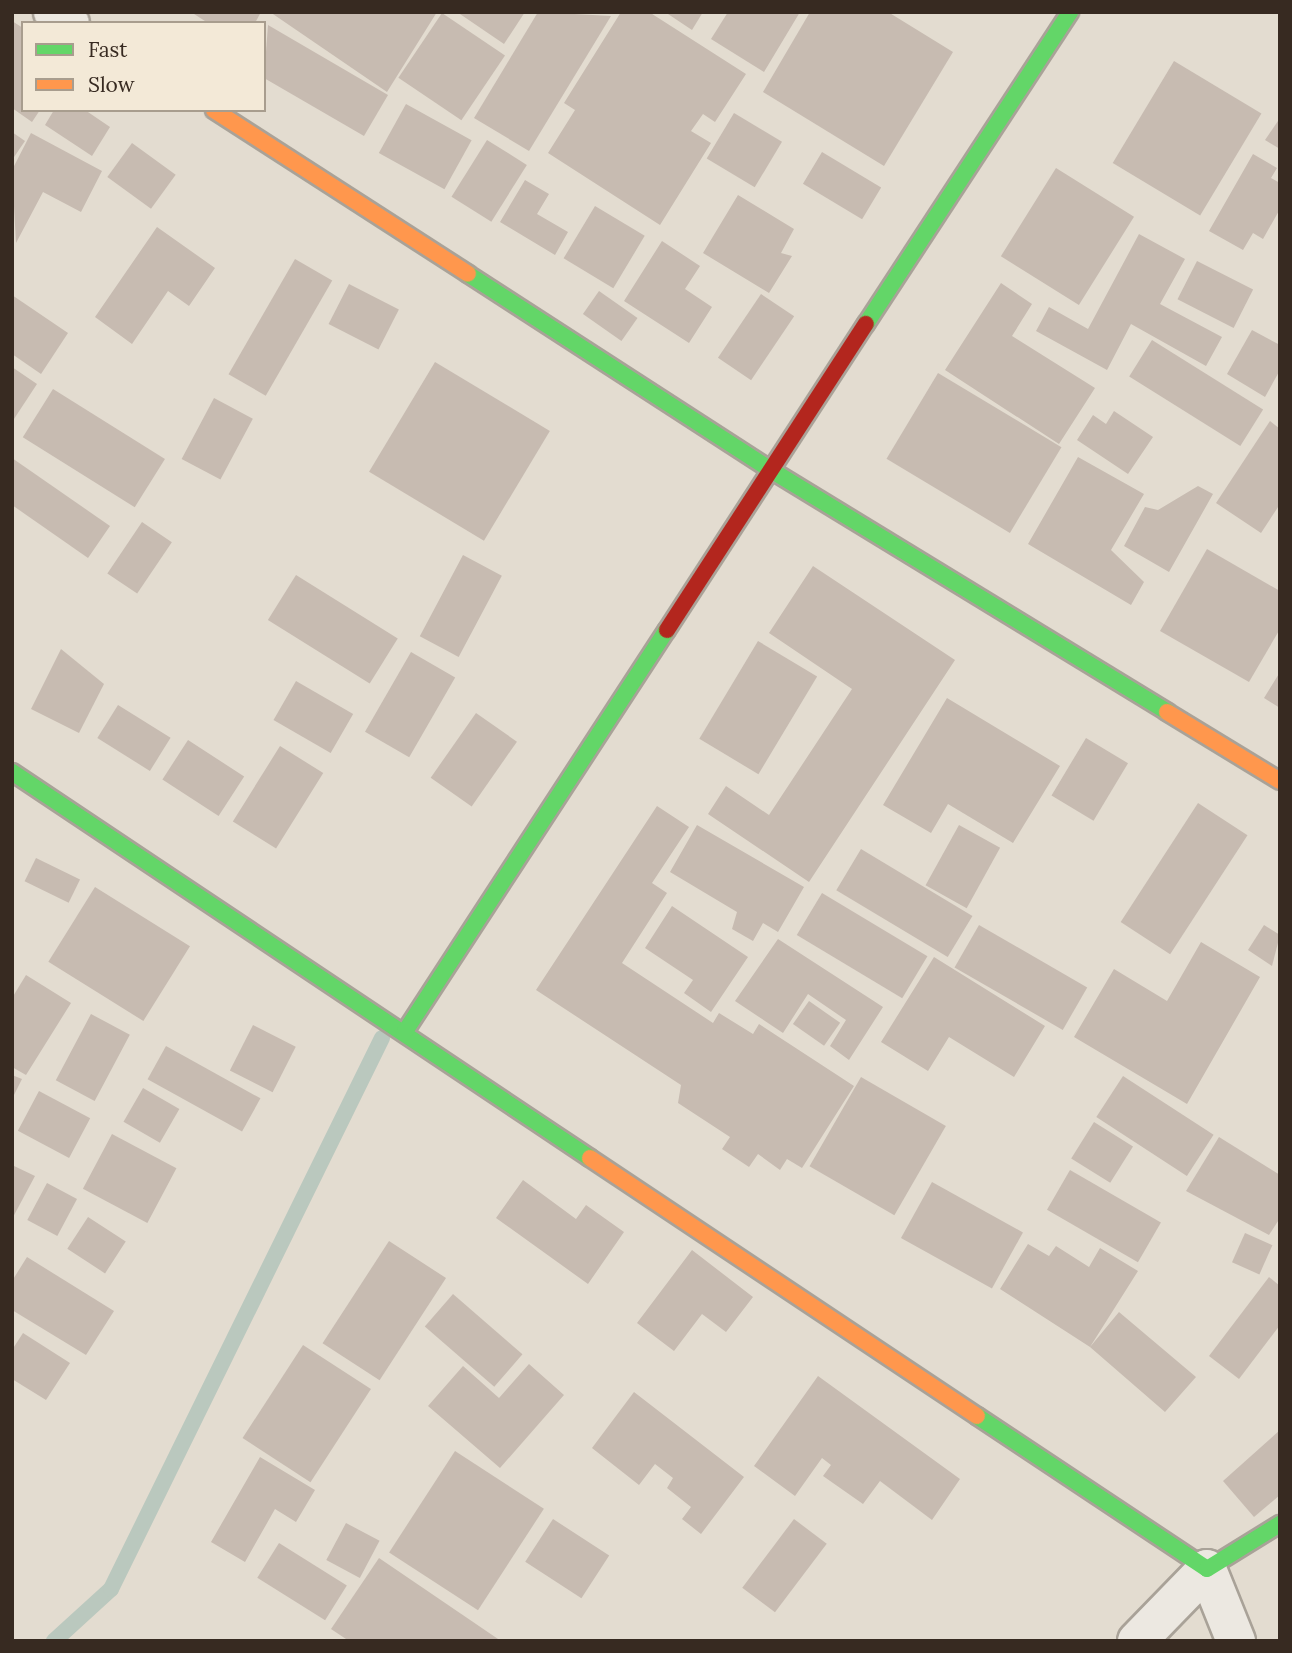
<!DOCTYPE html>
<html>
<head>
<meta charset="utf-8">
<style>
	body { margin:0 }
	#map { position:relative; width:1292px; height:1653px; overflow:hidden; background:#e3dcd0; font-family:Lora,serif }
	div>[style] { position:absolute }
	.stream>* { height:16px; margin:-8px; padding:0 8px; transform-origin:8px; border-radius:8px; background:#bac8be }
	.building>* { inset:0; background:#c7bbb1; transform-origin:0 0 }
	.roads { filter:drop-shadow(2px 0 #a9a298) drop-shadow(-2px 0 #a9a298) drop-shadow(0 2px #a9a298) drop-shadow(0 -2px #a9a298) }
	.street>* { height:38px; margin:-19px; padding:0 19px; transform-origin:19px; border-radius:19px; background:#ece8e1 }
	.fast>* { height:16px; margin:-8px; padding:0 8px; transform-origin:8px; border-radius:8px; background:#63d668 }
	.slow>* { height:16px; margin:-8px; padding:0 8px; transform-origin:8px; border-radius:8px; background:#ff974d }
	.jam>* { height:16px; margin:-8px; padding:0 8px; transform-origin:8px; border-radius:8px; background:#b3261e }
	span { translate:-50% -50%; white-space:nowrap; text-align:center; line-height:1.15; -webkit-text-stroke:7px #f3e9d7; paint-order:stroke }
	.frame { position:absolute; inset:0; border:14px solid #372a21; pointer-events:none }
	.legend { position:absolute; left:21px; top:21px; width:245px; height:91px; box-sizing:border-box; background:#f3e9d7; border:2px solid #a89d8e; margin:0; padding:9px 12px; list-style:none; font-size:21px; color:#372a21 }
	.legend li { display:flex; align-items:center; gap:14px; height:35px }
	.legend b { width:35px; border:2px solid #a89d8e }
</style>
</head>
<body>
<div id="map">
	<div class="stream">
		<div style="left:54px;top:1641px;width:77px;rotate:-42.4deg"></div>
		<div style="left:111px;top:1589px;width:614px;rotate:-63.81deg"></div>
	</div>
	<div class="building">
		<div style="clip-path:polygon(191px 12px,261px 12px,255px 23px,208px 23px)"></div>
		<div style="clip-path:polygon(270px 12px,437px 12px,387px 92px)"></div>
		<div style="clip-path:polygon(457px 12px,525px 12px,504px 44px)"></div>
		<div style="clip-path:polygon(538px 12px,611px 16px,529px 151px,474px 118px)"></div>
		<div style="clip-path:polygon(621px 12px,649px 12px,746px 74px,715px 122px,703px 114px,691px 131px,711px 143px,660px 225px,548px 153px,575px 110px,564px 103px)"></div>
		<div style="clip-path:polygon(665px 12px,703px 12px,692px 30px)"></div>
		<div style="clip-path:polygon(728px 12px,800px 12px,764px 72px,711px 39px)"></div>
		<div style="clip-path:polygon(810px 12px,888px 12px,953px 52px,884px 166px,763px 92px)"></div>
		<div style="left:442px;top:13px;width:76px;height:78px;rotate:34deg"></div>
		<div style="clip-path:polygon(12px 21px,23px 28px,23px 110px,40px 110px,32px 122px,12px 108px)"></div>
		<div style="clip-path:polygon(268px 25px,388px 95px,364px 136px,264px 78px)"></div>
		<div style="left:1174px;top:61px;width:102px;height:119px;rotate:31deg"></div>
		<div style="left:406px;top:104px;width:75px;height:56px;rotate:29deg"></div>
		<div style="clip-path:polygon(54px 110px,85px 110px,110px 127px,92px 156px,45px 125px)"></div>
		<div style="left:734px;top:113px;width:56px;height:53px;rotate:31deg"></div>
		<div style="clip-path:polygon(1280px 118px,1280px 149px,1265px 140px)"></div>
		<div style="clip-path:polygon(12px 132px,25px 141px,12px 160px)"></div>
		<div style="clip-path:polygon(31px 133px,102px 171px,81px 212px,43px 192px,16px 243px,12px 170px)"></div>
		<div style="left:487px;top:140px;width:47px;height:67px;rotate:32deg"></div>
		<div style="left:132px;top:143px;width:54px;height:42px;rotate:36deg"></div>
		<div style="left:822px;top:152px;width:69px;height:37px;rotate:31deg"></div>
		<div style="clip-path:polygon(1253px 154px,1277px 168px,1271px 178px,1280px 183px,1280px 209px,1263px 239px,1253px 233px,1243px 250px,1209px 231px)"></div>
		<div style="left:1056px;top:168px;width:92px;height:104px;rotate:32deg"></div>
		<div style="clip-path:polygon(525px 180px,549px 194px,537px 214px,568px 232px,555px 255px,500px 222px)"></div>
		<div style="clip-path:polygon(738px 195px,794px 229px,781px 253px,792px 256px,769px 293px,703px 253px)"></div>
		<div style="left:595px;top:206px;width:58px;height:61px;rotate:31deg"></div>
		<div style="clip-path:polygon(157px 227px,215px 268px,189px 306px,168px 291px,132px 344px,95px 317px)"></div>
		<div style="clip-path:polygon(1139px 234px,1185px 259px,1160px 304px,1222px 337px,1206px 366px,1131px 324px,1107px 370px,1036px 331px,1049px 307px,1088px 329px)"></div>
		<div style="clip-path:polygon(662px 241px,700px 266px,685px 289px,712px 307px,689px 343px,624px 301px)"></div>
		<div style="left:295px;top:259px;width:43px;height:133px;rotate:30deg"></div>
		<div style="left:1197px;top:261px;width:63px;height:43px;rotate:27deg"></div>
		<div style="clip-path:polygon(1001px 283px,1032px 304px,1012px 336px,1095px 388px,1059px 444px,945px 370px)"></div>
		<div style="left:349px;top:284px;width:56px;height:45px;rotate:27deg"></div>
		<div style="left:599px;top:291px;width:47px;height:28px;rotate:35deg"></div>
		<div style="left:761px;top:294px;width:40px;height:77px;rotate:34deg"></div>
		<div style="clip-path:polygon(12px 295px,68px 333px,41px 374px,12px 354px)"></div>
		<div style="clip-path:polygon(1252px 330px,1280px 345px,1280px 370px,1265px 397px,1227px 374px)"></div>
		<div style="left:1152px;top:340px;width:131px;height:43px;rotate:32deg"></div>
		<div style="left:435px;top:362px;width:134px;height:128px;rotate:31deg"></div>
		<div style="clip-path:polygon(12px 367px,37px 384px,12px 422px)"></div>
		<div style="left:938px;top:373px;width:144px;height:100px;rotate:31deg"></div>
		<div style="left:53px;top:389px;width:132px;height:57px;rotate:32deg"></div>
		<div style="left:214px;top:398px;width:44px;height:69px;rotate:28deg"></div>
		<div style="clip-path:polygon(1114px 411px,1153px 437px,1128px 474px,1077px 440px,1093px 415px,1106px 424px)"></div>
		<div style="clip-path:polygon(1270px 421px,1280px 429px,1280px 504px,1261px 533px,1216px 503px)"></div>
		<div style="clip-path:polygon(1078px 457px,1144px 494px,1111px 550px,1144px 582px,1131px 605px,1028px 544px)"></div>
		<div style="clip-path:polygon(12px 458px,110px 526px,88px 558px,12px 505px)"></div>
		<div style="clip-path:polygon(1198px 486px,1213px 494px,1169px 572px,1124px 546px,1145px 507px,1158px 510px)"></div>
		<div style="left:142px;top:522px;width:36px;height:62px;rotate:34deg"></div>
		<div style="clip-path:polygon(1207px 549px,1280px 591px,1280px 629px,1249px 682px,1160px 631px)"></div>
		<div style="left:463px;top:555px;width:44px;height:92px;rotate:28deg"></div>
		<div style="clip-path:polygon(813px 566px,955px 660px,809px 882px,708px 814px,726px 786px,769px 815px,852px 689px,769px 633px)"></div>
		<div style="left:296px;top:575px;width:120px;height:53px;rotate:32deg"></div>
		<div style="left:758px;top:641px;width:69px;height:114px;rotate:31deg"></div>
		<div style="clip-path:polygon(61px 649px,104px 684px,79px 733px,31px 709px)"></div>
		<div style="left:411px;top:652px;width:51px;height:92px;rotate:30deg"></div>
		<div style="clip-path:polygon(1280px 672px,1280px 708px,1264px 698px)"></div>
		<div style="left:296px;top:681px;width:66px;height:45px;rotate:30deg"></div>
		<div style="clip-path:polygon(947px 698px,1060px 766px,1013px 843px,948px 804px,931px 833px,883px 805px)"></div>
		<div style="left:118px;top:705px;width:62px;height:39px;rotate:32deg"></div>
		<div style="left:476px;top:713px;width:50px;height:79px;rotate:35deg"></div>
		<div style="left:1086px;top:738px;width:49px;height:67px;rotate:31deg"></div>
		<div style="left:188px;top:740px;width:67px;height:47px;rotate:33deg"></div>
		<div style="left:280px;top:746px;width:51px;height:89px;rotate:32deg"></div>
		<div style="left:1198px;top:803px;width:59px;height:142px;rotate:33deg"></div>
		<div style="clip-path:polygon(657px 806px,689px 827px,652px 883px,667px 893px,622px 963px,713px 1023px,719px 1013px,753px 1034px,759px 1024px,854px 1086px,802px 1168px,787px 1159px,780px 1170px,758px 1154px,749px 1167px,722px 1149px,730px 1137px,678px 1103px,681px 1085px,536px 990px)"></div>
		<div style="clip-path:polygon(697px 825px,804px 887px,778px 932px,763px 923px,753px 941px,732px 929px,737px 912px,670px 872px)"></div>
		<div style="left:959px;top:825px;width:47px;height:69px;rotate:29deg"></div>
		<div style="left:861px;top:849px;width:130px;height:48px;rotate:31deg"></div>
		<div style="left:36px;top:858px;width:49px;height:26px;rotate:26deg"></div>
		<div style="left:95px;top:887px;width:112px;height:88px;rotate:32deg"></div>
		<div style="left:822px;top:893px;width:123px;height:49px;rotate:31deg"></div>
		<div style="clip-path:polygon(672px 906px,748px 957px,711px 1012px,684px 993px,693px 980px,645px 948px)"></div>
		<div style="left:979px;top:925px;width:125px;height:49px;rotate:30deg"></div>
		<div style="clip-path:polygon(1264px 925px,1280px 935px,1272px 966px,1248px 950px)"></div>
		<div style="clip-path:polygon(778px 939px,883px 1007px,849px 1060px,830px 1046px,846px 1020px,808px 994px,783px 1033px,735px 1001px)"></div>
		<div style="clip-path:polygon(1201px 942px,1260px 977px,1187px 1104px,1074px 1037px,1114px 969px,1167px 1001px)"></div>
		<div style="clip-path:polygon(934px 957px,1045px 1026px,1014px 1077px,949px 1037px,928px 1071px,881px 1042px)"></div>
		<div style="clip-path:polygon(26px 975px,71px 1003px,26px 1075px,12px 1067px,12px 998px)"></div>
		<div style="left:809px;top:1001px;width:38px;height:28px;rotate:35deg"></div>
		<div style="left:91px;top:1014px;width:44px;height:75px;rotate:28deg"></div>
		<div style="left:253px;top:1025px;width:48px;height:51px;rotate:27deg"></div>
		<div style="left:166px;top:1046px;width:108px;height:38px;rotate:29deg"></div>
		<div style="clip-path:polygon(12px 1075px,22px 1079px,12px 1099px)"></div>
		<div style="left:1123px;top:1076px;width:108px;height:49px;rotate:33deg"></div>
		<div style="left:861px;top:1077px;width:98px;height:103px;rotate:30deg"></div>
		<div style="left:143px;top:1088px;width:42px;height:39px;rotate:30deg"></div>
		<div style="left:39px;top:1091px;width:58px;height:45px;rotate:28deg"></div>
		<div style="left:1094px;top:1122px;width:46px;height:43px;rotate:32deg"></div>
		<div style="left:112px;top:1134px;width:73px;height:62px;rotate:28deg"></div>
		<div style="clip-path:polygon(1219px 1137px,1280px 1175px,1280px 1218px,1269px 1235px,1186px 1191px)"></div>
		<div style="clip-path:polygon(12px 1165px,35px 1176px,12px 1219px)"></div>
		<div style="left:1070px;top:1170px;width:105px;height:46px;rotate:30deg"></div>
		<div style="clip-path:polygon(523px 1180px,576px 1219px,586px 1205px,624px 1232px,588px 1284px,496px 1218px)"></div>
		<div style="left:932px;top:1182px;width:104px;height:64px;rotate:29deg"></div>
		<div style="left:47px;top:1183px;width:34px;height:42px;rotate:28deg"></div>
		<div style="left:88px;top:1217px;width:45px;height:38px;rotate:33deg"></div>
		<div style="left:1245px;top:1233px;width:30px;height:32px;rotate:24deg"></div>
		<div style="left:389px;top:1241px;width:68px;height:122px;rotate:33deg"></div>
		<div style="clip-path:polygon(1028px 1244px,1049px 1256px,1056px 1246px,1089px 1267px,1100px 1248px,1138px 1271px,1090px 1347px,1119px 1312px,1196px 1377px,1165px 1412px,1090px 1347px,1000px 1289px)"></div>
		<div style="clip-path:polygon(692px 1250px,753px 1297px,726px 1332px,702px 1314px,674px 1351px,637px 1323px)"></div>
		<div style="clip-path:polygon(27px 1257px,114px 1311px,86px 1355px,12px 1310px,12px 1281px)"></div>
		<div style="clip-path:polygon(1269px 1277px,1280px 1286px,1280px 1325px,1239px 1379px,1209px 1356px)"></div>
		<div style="left:453px;top:1294px;width:92px;height:43px;rotate:41deg"></div>
		<div style="clip-path:polygon(23px 1333px,70px 1363px,46px 1400px,12px 1379px,12px 1350px)"></div>
		<div style="left:303px;top:1345px;width:81px;height:111px;rotate:33deg"></div>
		<div style="clip-path:polygon(529px 1364px,564px 1395px,500px 1468px,428px 1406px,463px 1366px,499px 1398px)"></div>
		<div style="clip-path:polygon(818px 1376px,960px 1479px,932px 1520px,880px 1481px,863px 1504px,823px 1476px,831px 1465px,822px 1458px,795px 1496px,754px 1466px)"></div>
		<div style="clip-path:polygon(634px 1392px,744px 1477px,701px 1534px,682px 1519px,691px 1507px,667px 1488px,673px 1478px,655px 1464px,639px 1485px,592px 1448px)"></div>
		<div style="clip-path:polygon(1280px 1430px,1280px 1495px,1254px 1517px,1223px 1481px)"></div>
		<div style="left:455px;top:1451px;width:106px;height:121px;rotate:33deg"></div>
		<div style="clip-path:polygon(260px 1457px,315px 1490px,296px 1522px,275px 1509px,245px 1562px,211px 1542px)"></div>
		<div style="left:553px;top:1519px;width:67px;height:51px;rotate:33deg"></div>
		<div style="left:794px;top:1519px;width:41px;height:86px;rotate:37deg"></div>
		<div style="left:346px;top:1523px;width:38px;height:42px;rotate:28deg"></div>
		<div style="left:279px;top:1543px;width:80px;height:41px;rotate:32deg"></div>
		<div style="clip-path:polygon(379px 1558px,501px 1641px,349px 1641px,331px 1629px)"></div>
	</div>
	<div class="roads">
		<div class="street">
			<div style="left:53px;top:12px;width:20px;rotate:33deg"></div>
			<div style="left:1137px;top:1641px;width:100px;rotate:-45.8deg"></div>
			<div style="left:1207px;top:1569px;width:78px;rotate:68.1deg"></div>
		</div>
		<div class="fast">
			<div style="left:468px;top:274px;width:361px;rotate:32.9deg"></div>
			<div style="left:771px;top:470px;width:464px;rotate:31.4deg"></div>
			<div style="left:866px;top:324px;width:373px;rotate:-56.8deg"></div>
			<div style="left:12px;top:772px;width:695px;rotate:33.74deg"></div>
			<div style="left:404px;top:1033px;width:481px;rotate:-56.9deg"></div>
			<div style="left:977px;top:1416px;width:276px;rotate:33.6deg"></div>
			<div style="left:1207px;top:1569px;width:86px;rotate:-31.7deg"></div>
		</div>
		<div class="slow">
			<div style="left:214px;top:110px;width:302px;rotate:32.8deg"></div>
			<div style="left:1167px;top:712px;width:132px;rotate:31.4deg"></div>
			<div style="left:590px;top:1158px;width:465px;rotate:33.7deg"></div>
		</div>
		<div class="jam">
			<div style="left:667px;top:630px;width:365px;rotate:-57deg"></div>
		</div>
	</div>
	<div class="frame"></div>
	<ul class="legend">
	<li><b style="height:9px;background:#63d668"></b>Fast</li>
	<li><b style="height:9px;background:#ff974d"></b>Slow</li>
	</ul>
</div>
</body>
</html>
